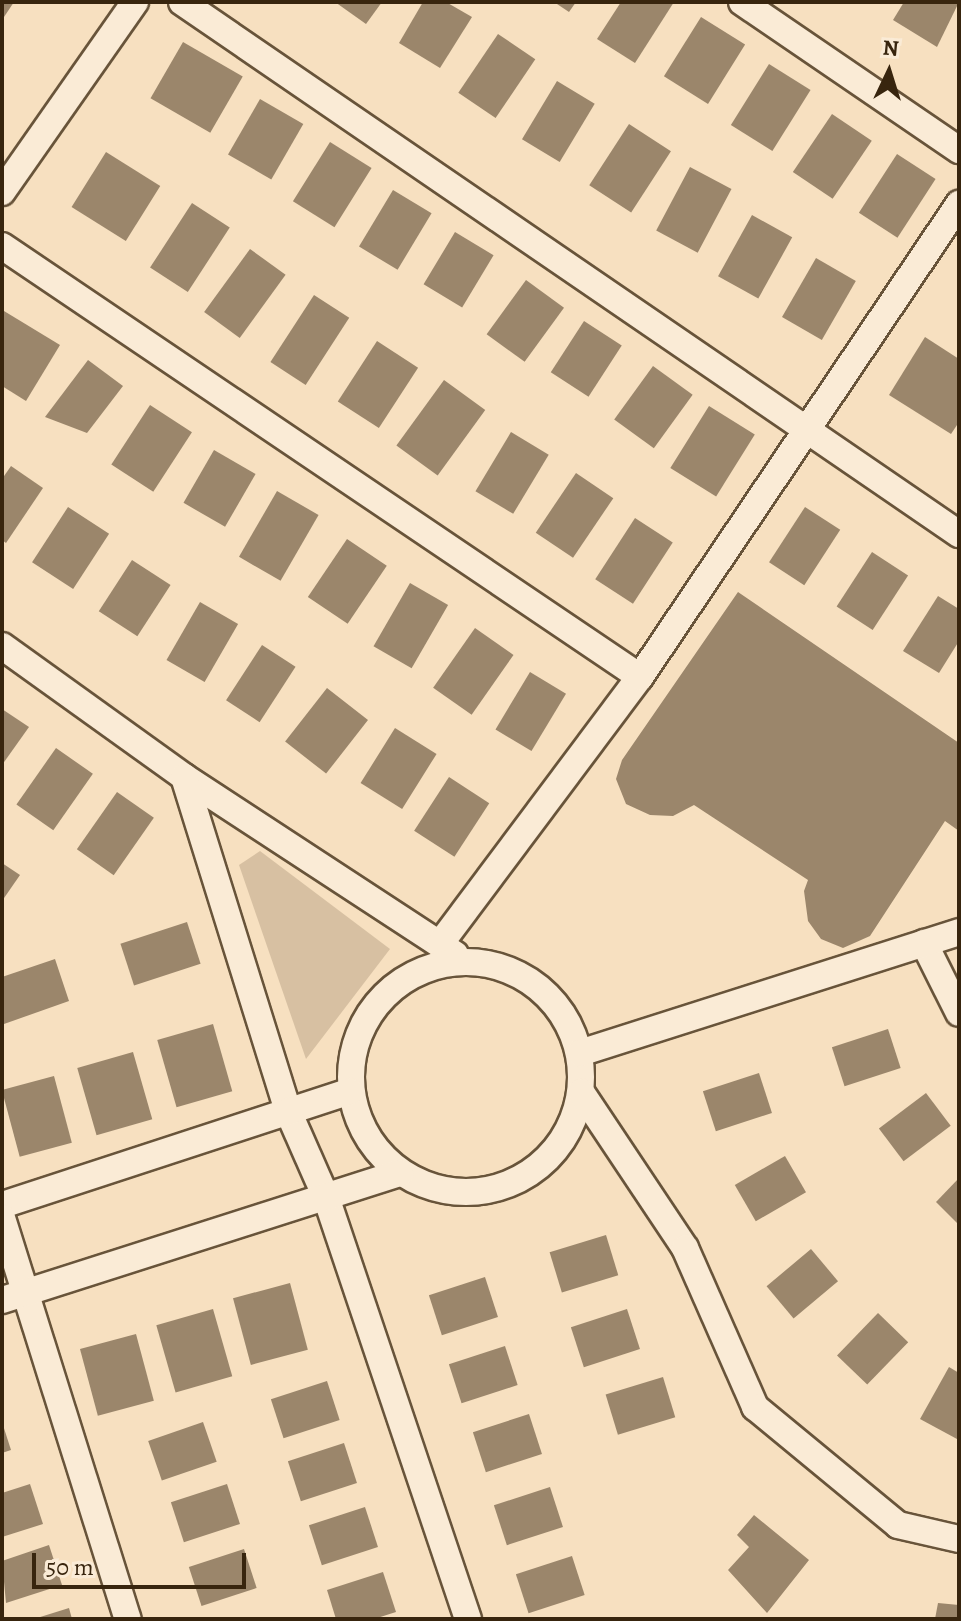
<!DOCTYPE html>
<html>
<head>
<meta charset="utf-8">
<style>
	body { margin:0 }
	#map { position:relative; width:961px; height:1621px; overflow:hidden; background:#f7e0c0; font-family:Alegreya,serif }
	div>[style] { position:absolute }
	.green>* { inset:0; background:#d7c0a2 }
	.building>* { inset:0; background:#9b866b; transform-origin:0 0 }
	.roads { filter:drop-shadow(2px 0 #68543a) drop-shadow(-2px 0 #68543a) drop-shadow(0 2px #68543a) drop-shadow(0 -2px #68543a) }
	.street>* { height:26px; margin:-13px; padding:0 13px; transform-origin:13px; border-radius:13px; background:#faebd6 }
	.street>.ring { margin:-13px; padding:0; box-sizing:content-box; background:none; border:26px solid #faebd6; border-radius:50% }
	span { translate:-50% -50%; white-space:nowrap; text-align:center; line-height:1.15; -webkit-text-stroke:7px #faebd6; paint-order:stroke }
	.frame { position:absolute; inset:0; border:4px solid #38250e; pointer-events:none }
	.north { position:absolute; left:849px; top:32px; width:80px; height:80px; -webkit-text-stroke:6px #faebd6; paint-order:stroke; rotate:4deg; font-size:22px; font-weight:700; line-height:32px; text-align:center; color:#38250e }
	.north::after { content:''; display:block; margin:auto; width:28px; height:36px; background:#38250e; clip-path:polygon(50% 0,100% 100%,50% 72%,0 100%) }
	.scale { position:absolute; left:32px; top:1553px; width:214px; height:36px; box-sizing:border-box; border:4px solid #38250e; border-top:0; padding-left:10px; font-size:24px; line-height:28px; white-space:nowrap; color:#38250e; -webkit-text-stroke:6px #faebd6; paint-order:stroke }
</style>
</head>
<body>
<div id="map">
	<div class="green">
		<div style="clip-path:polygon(260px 851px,390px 949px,306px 1059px,239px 865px)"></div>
	</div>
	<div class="building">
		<div style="clip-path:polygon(2px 2px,14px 2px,2px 20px)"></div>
		<div style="clip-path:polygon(335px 2px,382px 2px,366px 24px)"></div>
		<div style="clip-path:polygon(423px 2px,446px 2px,472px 17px,440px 68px,399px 43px)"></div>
		<div style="clip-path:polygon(554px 2px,576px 2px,569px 12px)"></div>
		<div style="clip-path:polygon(621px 2px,674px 2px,635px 63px,597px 39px)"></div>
		<div style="clip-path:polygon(904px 2px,959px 2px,937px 47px,893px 20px)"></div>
		<div style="left:701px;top:17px;width:52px;height:70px;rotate:32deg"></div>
		<div style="left:498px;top:34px;width:45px;height:71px;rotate:34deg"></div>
		<div style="left:183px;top:42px;width:69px;height:65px;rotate:30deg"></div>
		<div style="left:769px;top:64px;width:49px;height:72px;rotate:32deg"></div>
		<div style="left:557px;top:81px;width:44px;height:68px;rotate:31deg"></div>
		<div style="left:260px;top:99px;width:50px;height:64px;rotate:30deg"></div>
		<div style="left:832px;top:114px;width:48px;height:70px;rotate:34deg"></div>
		<div style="left:629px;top:124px;width:50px;height:73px;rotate:33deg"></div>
		<div style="left:330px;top:142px;width:49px;height:70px;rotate:32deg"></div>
		<div style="left:106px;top:152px;width:64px;height:65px;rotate:32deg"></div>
		<div style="left:897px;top:154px;width:46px;height:70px;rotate:33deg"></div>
		<div style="left:690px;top:167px;width:47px;height:72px;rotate:28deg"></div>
		<div style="left:393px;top:190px;width:45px;height:66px;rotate:31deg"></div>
		<div style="left:192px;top:203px;width:45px;height:77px;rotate:33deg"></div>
		<div style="left:752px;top:215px;width:46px;height:70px;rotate:29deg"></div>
		<div style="left:455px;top:232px;width:45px;height:61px;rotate:31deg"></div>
		<div style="left:250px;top:249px;width:44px;height:78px;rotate:36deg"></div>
		<div style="left:816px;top:258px;width:46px;height:68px;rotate:30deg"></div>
		<div style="left:526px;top:280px;width:47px;height:67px;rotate:36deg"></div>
		<div style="left:314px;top:295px;width:42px;height:80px;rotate:33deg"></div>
		<div style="clip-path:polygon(4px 311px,60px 345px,26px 401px,2px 386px)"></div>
		<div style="left:584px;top:321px;width:45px;height:61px;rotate:33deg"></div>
		<div style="clip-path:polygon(925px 337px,959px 359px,959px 422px,951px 434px,889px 395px)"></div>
		<div style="left:377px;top:341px;width:49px;height:72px;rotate:33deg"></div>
		<div style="clip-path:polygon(88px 360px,123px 386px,87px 433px,45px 417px)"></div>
		<div style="left:653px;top:366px;width:49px;height:66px;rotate:36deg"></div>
		<div style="left:444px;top:380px;width:51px;height:81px;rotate:36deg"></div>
		<div style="left:150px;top:405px;width:50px;height:71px;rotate:33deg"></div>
		<div style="left:709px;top:406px;width:54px;height:73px;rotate:32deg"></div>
		<div style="left:511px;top:432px;width:44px;height:69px;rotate:31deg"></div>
		<div style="left:214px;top:450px;width:48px;height:61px;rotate:30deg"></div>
		<div style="clip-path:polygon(11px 466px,43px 488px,6px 543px,2px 540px,2px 479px)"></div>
		<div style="left:576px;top:473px;width:45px;height:72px;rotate:34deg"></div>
		<div style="left:277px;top:491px;width:48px;height:76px;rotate:30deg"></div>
		<div style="left:68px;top:507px;width:49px;height:66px;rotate:33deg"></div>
		<div style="left:805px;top:507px;width:42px;height:66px;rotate:33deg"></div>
		<div style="left:635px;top:518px;width:45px;height:73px;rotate:33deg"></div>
		<div style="left:347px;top:539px;width:48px;height:70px;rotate:34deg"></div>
		<div style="left:872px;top:552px;width:43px;height:65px;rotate:33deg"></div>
		<div style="left:132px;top:560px;width:46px;height:61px;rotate:33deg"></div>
		<div style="left:410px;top:583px;width:44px;height:73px;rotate:30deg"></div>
		<div style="clip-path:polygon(738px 592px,959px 743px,959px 831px,945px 821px,870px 936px,843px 948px,821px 939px,808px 921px,804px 891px,808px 880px,694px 805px,673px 816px,650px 815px,626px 804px,616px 779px,622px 760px)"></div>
		<div style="clip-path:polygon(938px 596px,959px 609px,959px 641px,939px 673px,903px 651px)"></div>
		<div style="left:200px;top:602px;width:44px;height:67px;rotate:30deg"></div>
		<div style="left:475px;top:628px;width:47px;height:73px;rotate:35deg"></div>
		<div style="left:262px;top:645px;width:40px;height:66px;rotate:33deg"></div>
		<div style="left:530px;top:672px;width:42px;height:67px;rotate:31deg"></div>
		<div style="left:327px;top:688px;width:52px;height:68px;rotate:38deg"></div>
		<div style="clip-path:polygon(2px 709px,29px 727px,2px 765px)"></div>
		<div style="left:395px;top:728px;width:49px;height:65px;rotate:32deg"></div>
		<div style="left:56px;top:748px;width:45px;height:69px;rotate:35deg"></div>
		<div style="left:449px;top:777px;width:48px;height:64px;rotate:33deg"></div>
		<div style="left:117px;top:792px;width:45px;height:70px;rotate:35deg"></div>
		<div style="clip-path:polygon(2px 863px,20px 875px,2px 901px)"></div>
		<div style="left:187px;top:922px;width:44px;height:70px;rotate:72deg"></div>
		<div style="clip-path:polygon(55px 959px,69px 1001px,4px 1024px,2px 977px)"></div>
		<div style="left:213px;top:1024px;width:70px;height:58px;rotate:74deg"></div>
		<div style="left:888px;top:1029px;width:41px;height:59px;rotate:72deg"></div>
		<div style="left:133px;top:1052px;width:70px;height:58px;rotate:74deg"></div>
		<div style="left:759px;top:1073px;width:42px;height:59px;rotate:72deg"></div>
		<div style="left:54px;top:1076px;width:69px;height:54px;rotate:75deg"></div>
		<div style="left:926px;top:1093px;width:41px;height:59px;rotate:53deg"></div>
		<div style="left:785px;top:1156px;width:42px;height:58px;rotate:60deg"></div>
		<div style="clip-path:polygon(959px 1178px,959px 1225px,936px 1202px)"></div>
		<div style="left:606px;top:1235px;width:42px;height:59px;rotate:73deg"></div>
		<div style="left:811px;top:1249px;width:42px;height:58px;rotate:50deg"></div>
		<div style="left:485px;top:1277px;width:42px;height:59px;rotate:72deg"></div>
		<div style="left:290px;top:1283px;width:69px;height:59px;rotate:75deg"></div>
		<div style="left:213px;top:1309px;width:70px;height:59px;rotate:74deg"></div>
		<div style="left:627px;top:1309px;width:42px;height:59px;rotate:72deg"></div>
		<div style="left:878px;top:1313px;width:42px;height:59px;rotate:44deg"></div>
		<div style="left:136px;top:1334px;width:69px;height:58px;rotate:75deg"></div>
		<div style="left:505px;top:1346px;width:41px;height:59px;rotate:72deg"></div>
		<div style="clip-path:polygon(949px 1367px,959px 1373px,957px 1439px,920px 1419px)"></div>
		<div style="left:663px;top:1377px;width:42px;height:60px;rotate:73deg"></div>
		<div style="left:327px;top:1381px;width:41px;height:59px;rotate:72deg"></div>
		<div style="left:529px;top:1414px;width:42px;height:59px;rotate:72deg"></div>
		<div style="clip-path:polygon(2px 1422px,11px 1450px,2px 1453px)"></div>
		<div style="left:203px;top:1422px;width:42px;height:58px;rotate:71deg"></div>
		<div style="left:344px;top:1443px;width:42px;height:59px;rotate:72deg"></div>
		<div style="clip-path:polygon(30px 1484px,43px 1524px,2px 1537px,2px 1493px)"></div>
		<div style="left:227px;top:1484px;width:42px;height:59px;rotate:72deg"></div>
		<div style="left:550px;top:1487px;width:42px;height:59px;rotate:72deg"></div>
		<div style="left:365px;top:1507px;width:42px;height:59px;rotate:72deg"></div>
		<div style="clip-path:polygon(754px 1515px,809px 1560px,767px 1613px,728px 1570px,749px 1547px,737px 1535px)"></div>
		<div style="clip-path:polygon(49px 1545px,62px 1585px,6px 1603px,2px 1561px)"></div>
		<div style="left:244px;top:1549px;width:41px;height:58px;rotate:72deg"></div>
		<div style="left:572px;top:1556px;width:41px;height:59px;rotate:72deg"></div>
		<div style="clip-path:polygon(383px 1572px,396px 1612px,374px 1619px,336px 1619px,327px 1590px)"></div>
		<div style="clip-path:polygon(938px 1603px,959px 1605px,959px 1619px,935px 1619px)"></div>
		<div style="clip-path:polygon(69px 1608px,72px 1619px,37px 1619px,37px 1618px)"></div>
	</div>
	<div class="roads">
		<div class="street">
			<div style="left:182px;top:2px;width:942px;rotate:34.4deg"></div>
			<div style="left:742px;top:2px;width:263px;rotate:34.3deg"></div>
			<div style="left:2px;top:192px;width:232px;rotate:-55deg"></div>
			<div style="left:2px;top:246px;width:770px;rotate:34.04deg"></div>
			<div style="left:2px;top:646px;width:224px;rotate:35.7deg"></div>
			<div style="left:184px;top:777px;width:324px;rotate:33.2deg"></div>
			<div style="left:184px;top:777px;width:350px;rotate:72.7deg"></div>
			<div style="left:288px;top:1111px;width:94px;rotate:66.2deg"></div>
			<div style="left:326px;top:1197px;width:445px;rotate:71.4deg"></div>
			<div style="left:924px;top:943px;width:78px;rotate:63.4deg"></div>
			<div style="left:440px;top:944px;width:334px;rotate:-53.2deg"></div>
			<div style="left:640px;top:677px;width:571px;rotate:-56deg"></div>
			<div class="ring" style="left:351px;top:962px;width:204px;height:204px"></div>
			<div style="left:580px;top:1053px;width:398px;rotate:-17.7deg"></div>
			<div style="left:581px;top:1092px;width:187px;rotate:56.3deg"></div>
			<div style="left:685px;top:1248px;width:174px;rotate:66.2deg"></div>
			<div style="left:755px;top:1407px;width:185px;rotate:39.5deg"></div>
			<div style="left:898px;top:1525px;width:63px;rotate:12.9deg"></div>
			<div style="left:2px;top:1205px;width:366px;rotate:-18.1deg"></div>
			<div style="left:2px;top:1218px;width:420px;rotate:72.6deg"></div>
			<div style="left:2px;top:1300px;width:418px;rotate:-17.7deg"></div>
		</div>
	</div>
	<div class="frame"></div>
	<div class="north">N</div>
	<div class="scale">50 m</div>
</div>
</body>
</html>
